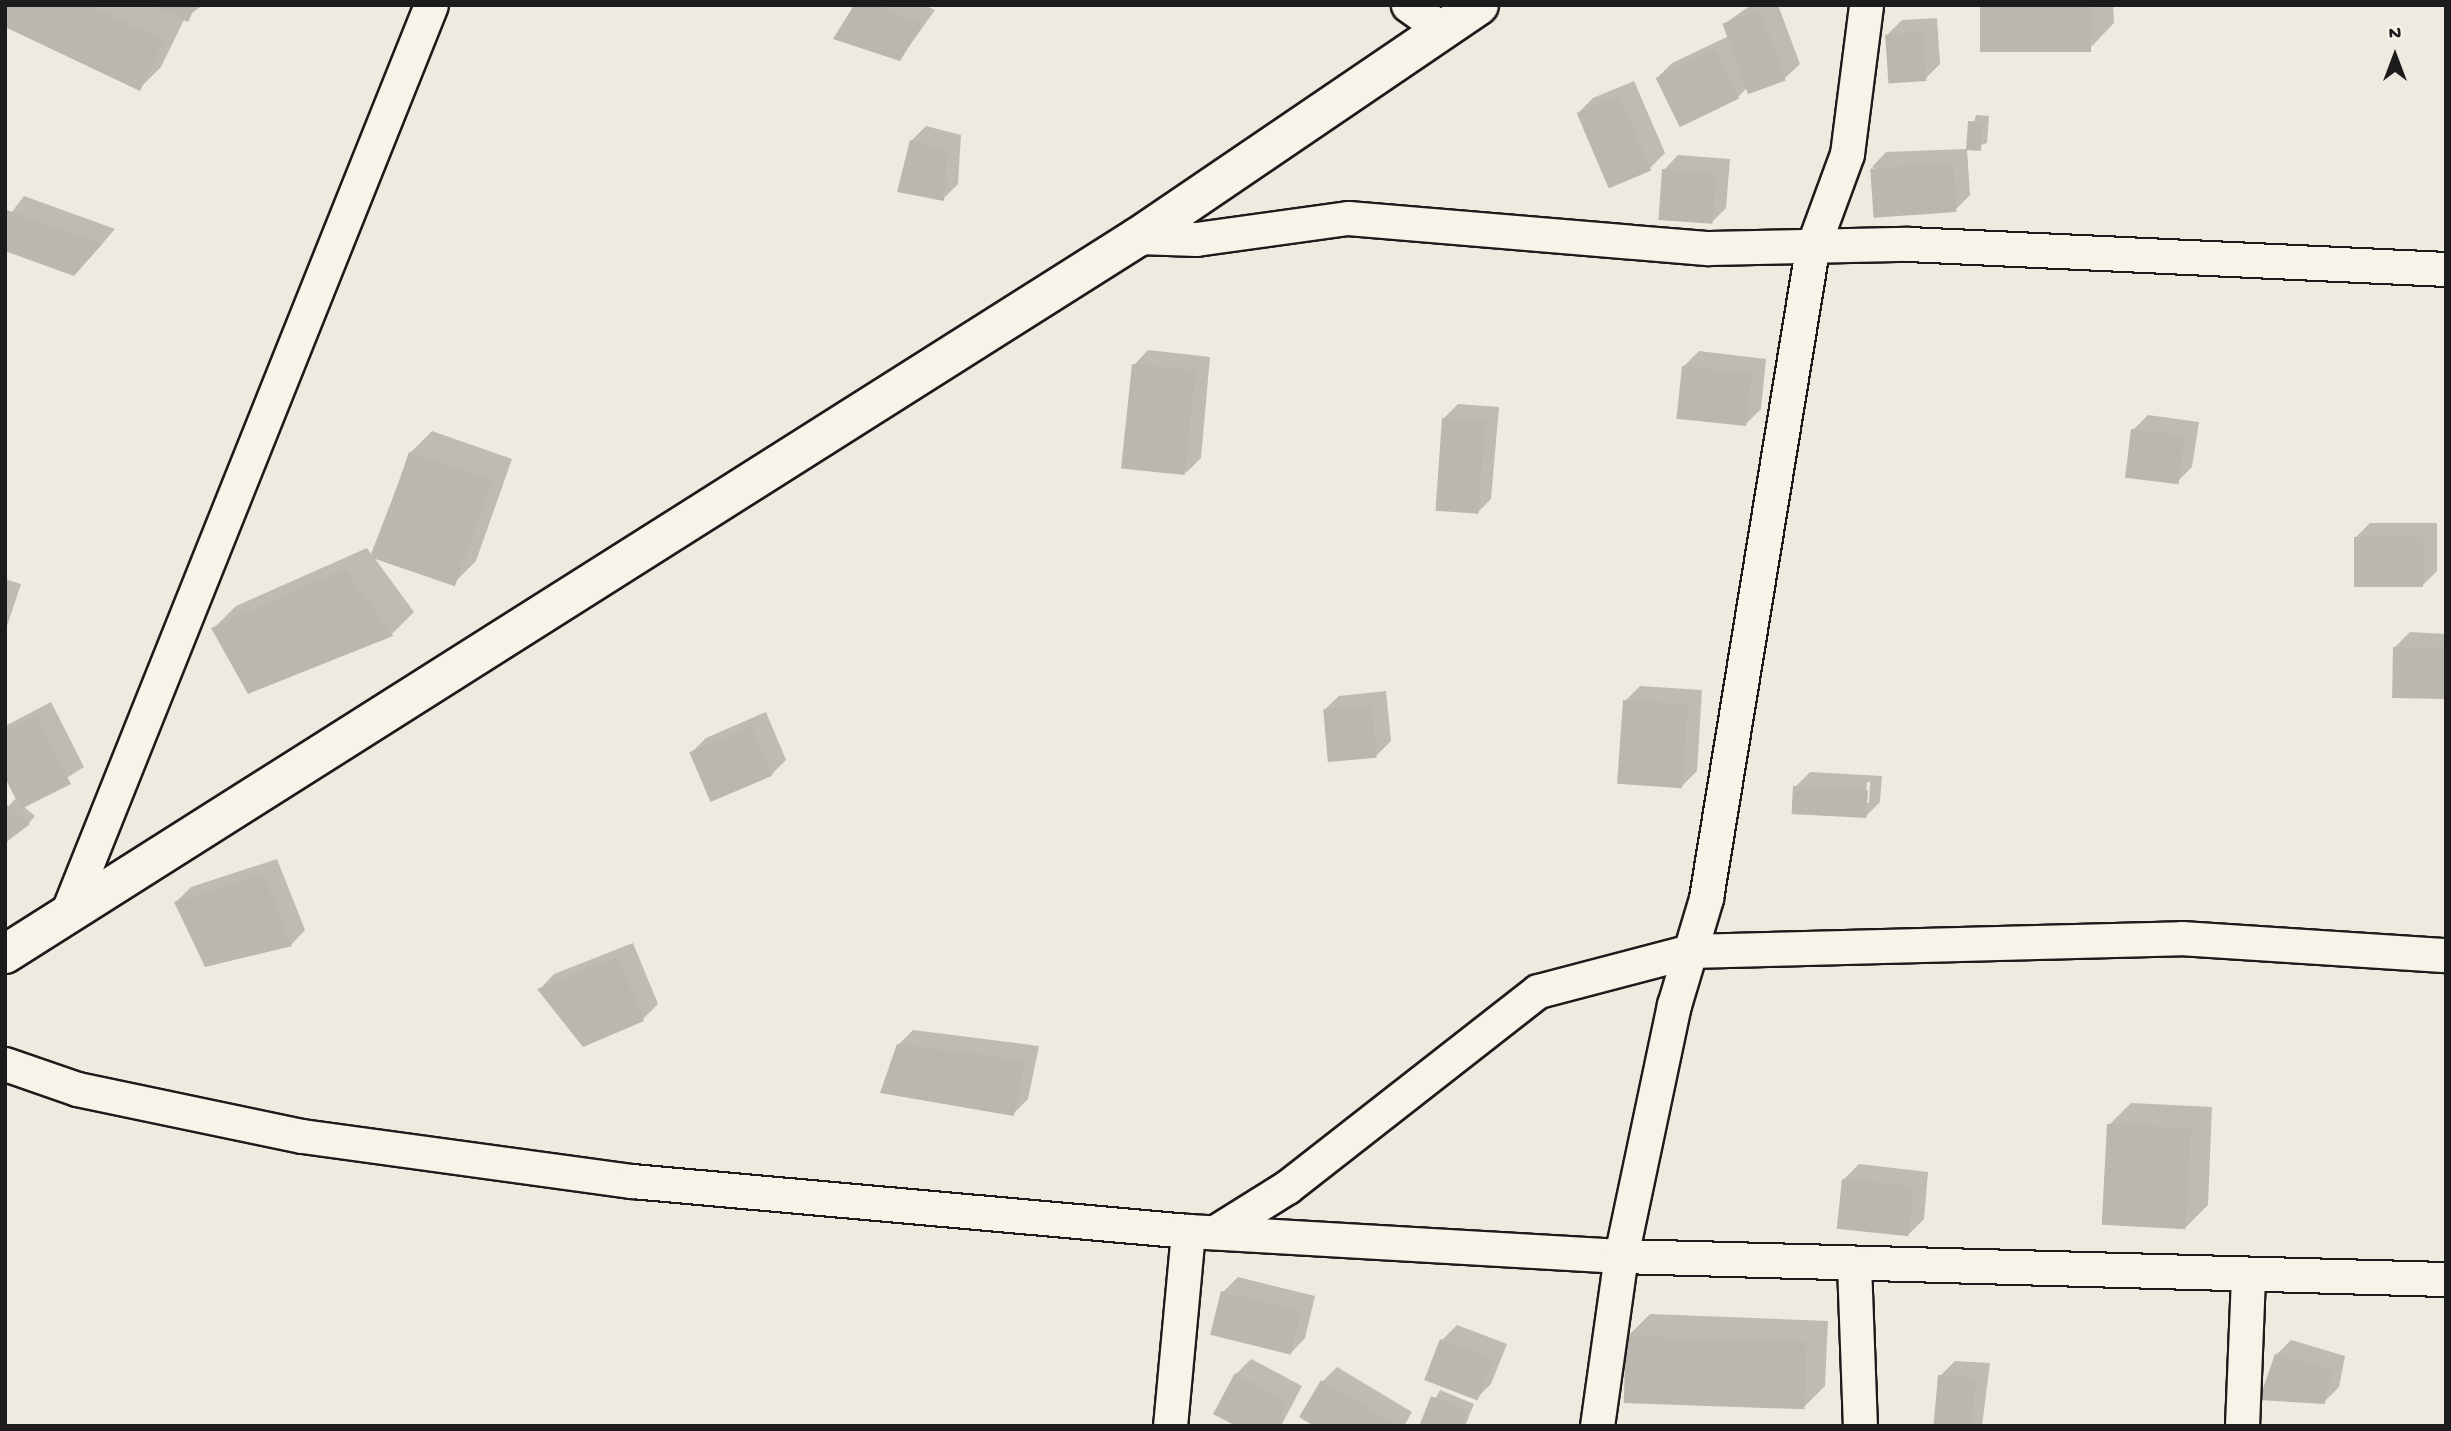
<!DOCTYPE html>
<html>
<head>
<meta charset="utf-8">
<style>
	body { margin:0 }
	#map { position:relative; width:2451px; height:1431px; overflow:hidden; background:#eeeae0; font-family:"Gochi Hand",sans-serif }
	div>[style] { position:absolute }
	.shadow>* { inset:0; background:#0003 }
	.building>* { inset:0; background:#bab7af; transform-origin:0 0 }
	.roads { filter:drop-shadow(2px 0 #1c1c1c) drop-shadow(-2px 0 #1c1c1c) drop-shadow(0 2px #1c1c1c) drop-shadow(0 -2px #1c1c1c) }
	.minor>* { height:33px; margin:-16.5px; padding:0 16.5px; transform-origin:16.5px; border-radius:16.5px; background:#f7f3e8 }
	.tertiary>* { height:38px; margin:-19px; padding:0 19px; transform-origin:19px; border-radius:19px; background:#f7f3e8 }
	span { translate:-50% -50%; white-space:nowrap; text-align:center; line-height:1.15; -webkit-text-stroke:5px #f7f3e8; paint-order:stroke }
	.frame { position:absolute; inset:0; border:7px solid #1c1c1c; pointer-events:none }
	.north { position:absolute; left:2360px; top:21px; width:70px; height:70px; -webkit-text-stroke:5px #f7f3e8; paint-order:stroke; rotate:0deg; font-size:19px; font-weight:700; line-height:28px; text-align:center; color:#1c1c1c }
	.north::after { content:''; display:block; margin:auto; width:24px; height:32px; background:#1c1c1c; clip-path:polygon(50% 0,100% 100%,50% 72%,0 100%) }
</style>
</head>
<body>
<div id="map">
	<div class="shadow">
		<div style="clip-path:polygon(5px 5px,203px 5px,185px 18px,161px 67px,139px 89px)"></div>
		<div style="clip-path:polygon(856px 5px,924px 5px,935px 10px,900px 59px)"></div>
		<div style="clip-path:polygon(1751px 5px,1778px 5px,1800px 64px,1785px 78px,1748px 87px,1738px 97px,1657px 78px,1672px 63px,1729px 36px,1724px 24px)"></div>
		<div style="clip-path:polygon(1981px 5px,2113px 5px,2114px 23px,2092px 46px)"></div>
		<div style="clip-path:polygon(1937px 18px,1940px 64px,1925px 79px,1887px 35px,1902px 20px)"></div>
		<div style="clip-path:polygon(1634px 81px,1665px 153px,1650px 168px,1609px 186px,1578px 113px,1593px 98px)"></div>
		<div style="clip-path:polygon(1976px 115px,1989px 116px,1987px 143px,1967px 149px,1970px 195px,1955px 210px,1872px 167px,1886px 152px,1966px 149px)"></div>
		<div style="clip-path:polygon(926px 126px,961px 135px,958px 184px,943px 199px,911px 141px)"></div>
		<div style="clip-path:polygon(1678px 155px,1730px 159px,1726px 208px,1711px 223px,1664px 170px)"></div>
		<div style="clip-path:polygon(24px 196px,115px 229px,89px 259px,5px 249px,5px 221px)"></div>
		<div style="clip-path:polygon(1148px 350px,1210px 357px,1201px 458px,1186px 473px,1134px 365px)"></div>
		<div style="clip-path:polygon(1699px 351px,1766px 359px,1761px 409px,1746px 424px,1684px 366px)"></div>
		<div style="clip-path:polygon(1458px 404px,1499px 407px,1491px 499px,1476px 514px,1443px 419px)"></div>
		<div style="clip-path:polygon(2148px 415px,2199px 422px,2192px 467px,2177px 482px,2133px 430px)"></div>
		<div style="clip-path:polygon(432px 431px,512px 459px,476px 561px,454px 583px,373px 556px,414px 612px,392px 634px,214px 628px,236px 606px,367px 548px,371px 554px,410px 453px)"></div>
		<div style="clip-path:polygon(2370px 523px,2437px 523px,2437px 571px,2422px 586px,2355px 538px)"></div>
		<div style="clip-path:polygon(5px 579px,21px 584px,5px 632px)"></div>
		<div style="clip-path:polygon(2410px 632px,2446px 634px,2446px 698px,2395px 647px)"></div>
		<div style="clip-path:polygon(1640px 686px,1702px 690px,1697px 771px,1682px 786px,1625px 701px)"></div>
		<div style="clip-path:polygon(1386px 691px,1391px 741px,1376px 756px,1324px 710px,1339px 696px)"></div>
		<div style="clip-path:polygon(51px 702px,84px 767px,23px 806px,35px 816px,29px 823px,5px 810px,15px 799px,21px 804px,5px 774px,5px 726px)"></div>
		<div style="clip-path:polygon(766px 712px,786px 760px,771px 775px,691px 753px,706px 738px)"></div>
		<div style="clip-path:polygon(evenodd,1810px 772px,1882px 776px,1880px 802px,1865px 817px,1795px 787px,1810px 772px,1867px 782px,1870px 782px,1869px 803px,1865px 803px,1867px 782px)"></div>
		<div style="clip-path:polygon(277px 859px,305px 930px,291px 945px,176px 902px,191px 887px)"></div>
		<div style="clip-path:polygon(633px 943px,658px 1004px,643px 1019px,540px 989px,554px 974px)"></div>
		<div style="clip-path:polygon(913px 1030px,1039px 1046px,1028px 1099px,1013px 1114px,898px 1045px)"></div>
		<div style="clip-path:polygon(2131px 1103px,2212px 1107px,2208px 1205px,2186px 1227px,2109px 1125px)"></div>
		<div style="clip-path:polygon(1859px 1164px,1928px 1172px,1924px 1219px,1909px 1234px,1844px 1179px)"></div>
		<div style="clip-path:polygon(1238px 1277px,1315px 1296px,1305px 1338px,1291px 1353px,1223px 1292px)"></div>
		<div style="clip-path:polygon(1650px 1314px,1828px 1321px,1825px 1386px,1803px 1408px,1628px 1336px)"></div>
		<div style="clip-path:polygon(1457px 1325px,1507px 1344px,1491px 1384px,1476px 1399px,1442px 1340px)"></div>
		<div style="clip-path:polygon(2291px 1340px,2345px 1356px,2339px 1387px,2324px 1402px,2276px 1355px)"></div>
		<div style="clip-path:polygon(1251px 1359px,1302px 1386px,1281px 1426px,1239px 1426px,1236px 1374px)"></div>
		<div style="clip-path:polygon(1955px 1361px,1990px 1363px,1982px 1426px,1936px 1426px,1940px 1376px)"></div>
		<div style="clip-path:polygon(1337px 1367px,1412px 1412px,1404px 1426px,1317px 1426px,1323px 1381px)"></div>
		<div style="clip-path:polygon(1440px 1390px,1474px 1404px,1465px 1426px,1422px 1423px)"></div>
	</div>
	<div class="building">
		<div style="clip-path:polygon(5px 5px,89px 5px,164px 41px,140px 91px,5px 27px)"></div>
		<div style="clip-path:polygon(152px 5px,196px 5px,188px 22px)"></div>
		<div style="clip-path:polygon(854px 5px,878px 5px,922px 25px,900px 61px,833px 39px)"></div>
		<div style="left:1980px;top:5px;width:111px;height:47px"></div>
		<div style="left:1760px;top:10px;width:75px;height:40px;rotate:70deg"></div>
		<div style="left:1923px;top:32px;width:49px;height:38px;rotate:86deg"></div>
		<div style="left:1715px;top:49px;width:55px;height:66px;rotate:64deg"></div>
		<div style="left:1619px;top:95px;width:82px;height:46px;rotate:67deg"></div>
		<div style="left:1968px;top:121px;width:15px;height:29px;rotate:4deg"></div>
		<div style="clip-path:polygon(910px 140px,947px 150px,944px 201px,897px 192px)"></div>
		<div style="left:1953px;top:163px;width:49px;height:83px;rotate:86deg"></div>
		<div style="left:1662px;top:169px;width:54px;height:51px;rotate:4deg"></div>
		<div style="clip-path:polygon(7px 210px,102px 244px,74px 276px,5px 251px)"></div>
		<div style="left:1132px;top:364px;width:64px;height:105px;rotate:6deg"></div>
		<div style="left:1682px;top:366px;width:70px;height:53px;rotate:6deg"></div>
		<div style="left:1442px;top:418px;width:43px;height:93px;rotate:4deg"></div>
		<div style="left:2131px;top:429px;width:54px;height:49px;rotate:7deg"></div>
		<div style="left:409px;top:452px;width:87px;height:112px;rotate:19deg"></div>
		<div style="left:2354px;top:537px;width:69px;height:50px"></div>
		<div style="clip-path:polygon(345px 569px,393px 636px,248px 694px,211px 628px)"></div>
		<div style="left:2393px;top:647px;width:53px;height:51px;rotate:1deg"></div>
		<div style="left:1623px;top:700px;width:65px;height:84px;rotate:4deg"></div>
		<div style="left:1372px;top:705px;width:53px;height:49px;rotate:85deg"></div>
		<div style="clip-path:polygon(36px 716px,71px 784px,21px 809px,5px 778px,5px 732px)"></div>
		<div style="left:751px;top:726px;width:54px;height:67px;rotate:67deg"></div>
		<div style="left:1793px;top:786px;width:75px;height:28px;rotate:3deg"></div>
		<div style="clip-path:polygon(7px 805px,30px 824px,5px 843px,5px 807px)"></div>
		<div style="clip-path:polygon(263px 873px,292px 946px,205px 967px,174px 902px)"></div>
		<div style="clip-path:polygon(618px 957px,644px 1021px,583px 1047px,537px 989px)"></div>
		<div style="clip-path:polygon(897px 1044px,1025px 1060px,1014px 1116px,880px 1093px)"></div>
		<div style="left:2107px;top:1124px;width:84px;height:101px;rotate:3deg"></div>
		<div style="left:1842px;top:1179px;width:72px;height:50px;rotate:6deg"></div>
		<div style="left:1221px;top:1291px;width:83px;height:45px;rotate:14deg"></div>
		<div style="left:1626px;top:1336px;width:181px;height:67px;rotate:2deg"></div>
		<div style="left:1440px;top:1339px;width:57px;height:44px;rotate:21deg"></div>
		<div style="clip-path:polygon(2275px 1354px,2331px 1370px,2325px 1404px,2259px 1400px)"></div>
		<div style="clip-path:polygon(1235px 1373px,1288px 1402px,1276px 1426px,1236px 1426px,1213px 1414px)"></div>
		<div style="left:1938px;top:1375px;width:38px;height:51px;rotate:5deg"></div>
		<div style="clip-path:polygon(1321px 1380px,1397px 1426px,1314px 1426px,1299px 1417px)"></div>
		<div style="clip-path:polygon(1431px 1396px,1468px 1411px,1462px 1426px,1420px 1424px)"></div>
	</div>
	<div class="roads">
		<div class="minor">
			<div style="left:1408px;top:5px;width:42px;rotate:35.2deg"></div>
			<div style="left:1138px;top:237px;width:58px;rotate:2deg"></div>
			<div style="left:1196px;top:239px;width:153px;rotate:-7.9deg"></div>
			<div style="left:1348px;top:218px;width:362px;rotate:4.8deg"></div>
			<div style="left:1709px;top:248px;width:199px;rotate:-1.2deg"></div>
			<div style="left:1908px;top:244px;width:539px;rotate:2.66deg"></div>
			<div style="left:66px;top:916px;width:981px;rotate:-68.17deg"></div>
			<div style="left:5px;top:1064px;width:76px;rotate:19.1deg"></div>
			<div style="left:77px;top:1089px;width:230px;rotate:11.8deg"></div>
			<div style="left:302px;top:1136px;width:333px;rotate:7.8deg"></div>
			<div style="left:632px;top:1181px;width:558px;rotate:5.14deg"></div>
			<div style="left:1188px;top:1231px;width:434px;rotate:3.3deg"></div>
			<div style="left:1621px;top:1256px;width:825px;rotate:1.6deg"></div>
			<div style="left:1215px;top:1232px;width:85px;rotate:-32deg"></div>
			<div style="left:1287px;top:1187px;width:318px;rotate:-38deg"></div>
			<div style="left:1538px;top:991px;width:157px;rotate:-14.7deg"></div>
			<div style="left:1690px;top:951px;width:491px;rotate:-1.5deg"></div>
			<div style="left:2181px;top:938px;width:266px;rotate:3.7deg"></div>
			<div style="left:1854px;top:1264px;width:162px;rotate:87.9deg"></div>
			<div style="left:1170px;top:1426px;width:196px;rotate:-84.7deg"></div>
			<div style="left:1597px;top:1426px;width:172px;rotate:-82deg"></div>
			<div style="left:1621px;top:1256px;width:257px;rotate:-78.1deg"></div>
			<div style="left:1674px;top:1005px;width:112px;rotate:-73.3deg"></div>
			<div style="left:1706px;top:898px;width:658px;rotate:-80.72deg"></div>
			<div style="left:1812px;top:249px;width:101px;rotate:-69.8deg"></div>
			<div style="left:1847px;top:154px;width:150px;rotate:-82.7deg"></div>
			<div style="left:2242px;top:1426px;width:150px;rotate:-87.7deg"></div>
		</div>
		<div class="tertiary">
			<div style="left:5px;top:954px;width:1341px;rotate:-32.33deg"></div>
			<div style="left:1138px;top:237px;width:412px;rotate:-34.2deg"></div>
		</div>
	</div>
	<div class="frame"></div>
	<div class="north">N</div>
</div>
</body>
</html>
